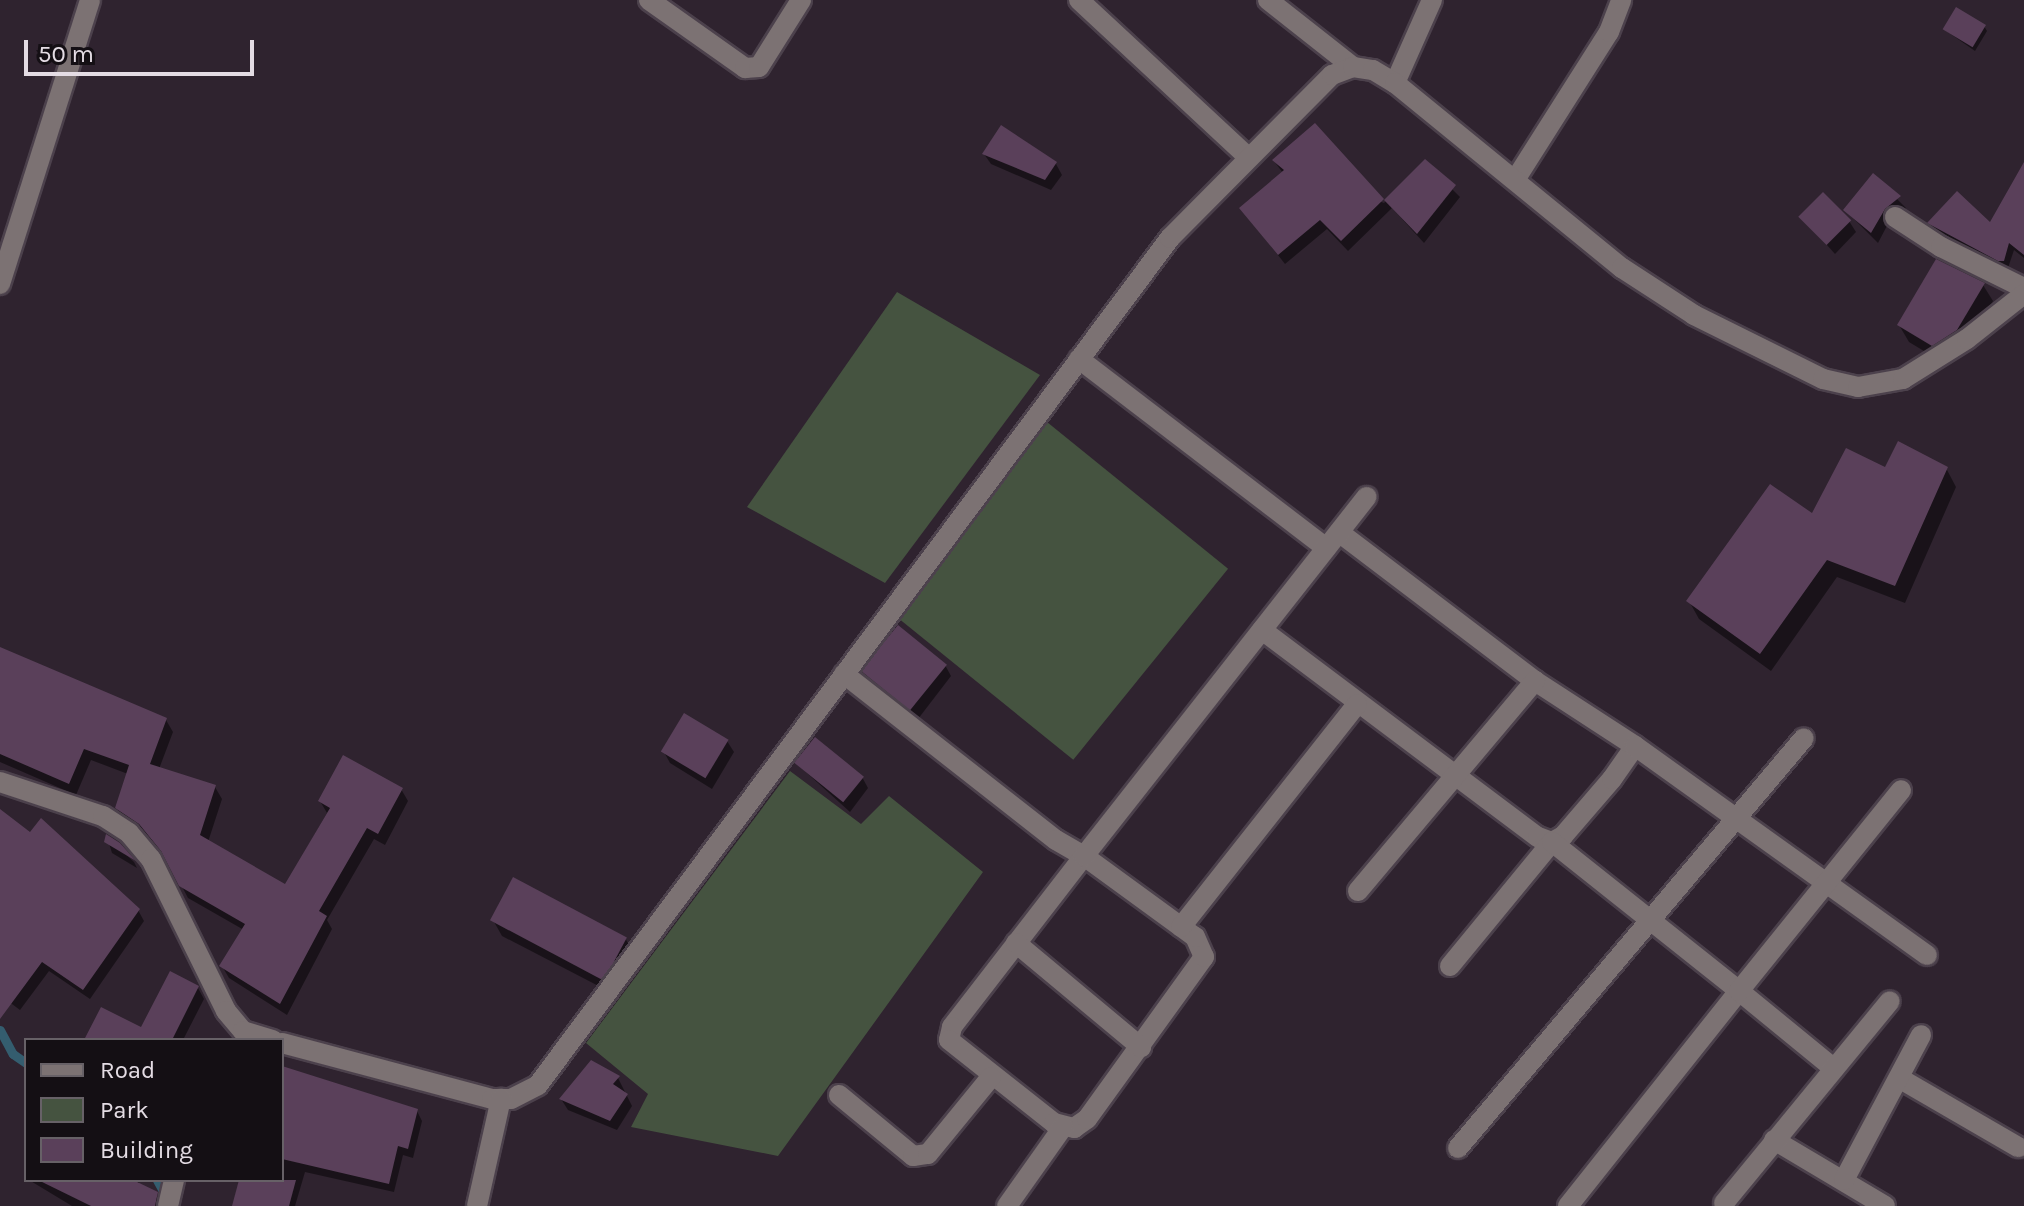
<!DOCTYPE html>
<html>
<head>
<meta charset="utf-8">
<style>
	body { margin:0 }
	#map { position:relative; width:2024px; height:1206px; overflow:hidden; background:#2f232f; font-family:Karla,sans-serif }
	div>[style] { position:absolute }
	.green>* { inset:0; background:#455340; transform-origin:0 0 }
	.shadow>* { inset:0; background:#0007 }
	.stream>* { height:9px; margin:-4.5px; padding:0 4.5px; transform-origin:4.5px; border-radius:4.5px; background:#345d6f }
	.building>* { inset:0; background:#5a405a; transform-origin:0 0 }
	.roads { filter:drop-shadow(2px 0 #4c414c) drop-shadow(-2px 0 #4c414c) drop-shadow(0 2px #4c414c) drop-shadow(0 -2px #4c414c) }
	.minor>* { height:20px; margin:-10px; padding:0 10px; transform-origin:10px; border-radius:10px; background:#7c7273 }
	span { translate:-50% -50%; white-space:nowrap; text-align:center; line-height:1.15; -webkit-text-stroke:6px #140f14; paint-order:stroke }
	.legend { position:absolute; left:24px; top:1038px; width:260px; height:144px; box-sizing:border-box; background:#140f14; border:2px solid #676167; margin:0; padding:10px 14px; list-style:none; font-size:24px; color:#e4dce4 }
	.legend li { display:flex; align-items:center; gap:16px; height:40px }
	.legend b { width:40px; border:2px solid #676167 }
	.scale { position:absolute; left:24px; top:40px; width:230px; height:36px; box-sizing:border-box; border:4px solid #e4dce4; border-top:0; padding-left:10px; font-size:24px; line-height:28px; white-space:nowrap; color:#e4dce4; -webkit-text-stroke:6px #140f14; paint-order:stroke }
</style>
</head>
<body>
<div id="map">
	<div class="green">
		<div style="clip-path:polygon(897px 292px,1040px 375px,885px 583px,747px 507px)"></div>
		<div style="left:1047px;top:422px;width:233px;height:246px;rotate:39deg"></div>
		<div style="clip-path:polygon(790px 771px,861px 824px,889px 796px,983px 872px,778px 1156px,631px 1127px,648px 1094px,586px 1043px)"></div>
	</div>
	<div class="shadow">
		<div style="clip-path:polygon(1984px 26px,1987px 31px,1975px 51px,1945px 30px)"></div>
		<div style="clip-path:polygon(1001px 128px,1056px 164px,1062px 175px,1051px 190px,991px 164px,984px 154px)"></div>
		<div style="clip-path:polygon(1274px 161px,1384px 203px,1425px 162px,1460px 197px,1424px 243px,1392px 208px,1348px 251px,1327px 229px,1285px 264px,1241px 208px,1283px 173px)"></div>
		<div style="clip-path:polygon(2024px 169px,2024px 258px,2014px 250px,2008px 268px,1935px 231px,1930px 223px,1991px 226px)"></div>
		<div style="clip-path:polygon(1874px 176px,1906px 208px,1890px 220px,1878px 243px,1845px 210px)"></div>
		<div style="clip-path:polygon(1802px 217px,1849px 221px,1856px 232px,1835px 254px)"></div>
		<div style="clip-path:polygon(1983px 285px,1993px 301px,1966px 347px,1942px 362px,1909px 342px,1899px 325px)"></div>
		<div style="clip-path:polygon(1946px 468px,1956px 487px,1905px 603px,1837px 577px,1771px 671px,1699px 619px,1689px 601px,1886px 469px)"></div>
		<div style="clip-path:polygon(945px 665px,951px 676px,918px 719px,865px 672px)"></div>
		<div style="clip-path:polygon(0 693px,166px 720px,173px 732px,159px 769px,215px 787px,222px 799px,208px 842px,285px 886px,327px 813px,320px 801px,401px 789px,408px 801px,385px 845px,374px 839px,327px 920px,332px 929px,287px 1015px,229px 978px,222px 966px,244px 930px,188px 898px,168px 860px,148px 836px,124px 820px,117px 808px,128px 774px,91px 760px,76px 795px,0 762px)"></div>
		<div style="clip-path:polygon(727px 741px,734px 752px,712px 789px,670px 763px,664px 752px)"></div>
		<div style="clip-path:polygon(797px 764px,862px 777px,868px 788px,850px 812px)"></div>
		<div style="clip-path:polygon(0 811px,138px 910px,144px 921px,90px 999px,49px 971px,20px 1010px,0 995px)"></div>
		<div style="clip-path:polygon(107px 837px,134px 862px,137px 868px,112px 853px)"></div>
		<div style="clip-path:polygon(493px 920px,625px 938px,635px 955px,612px 993px,502px 936px)"></div>
		<div style="clip-path:polygon(198px 988px,204px 999px,183px 1040px,86px 1040px,142px 1029px)"></div>
		<div style="clip-path:polygon(282px 1068px,417px 1111px,422px 1121px,413px 1158px,403px 1155px,394px 1192px,305px 1172px,295px 1206px,256px 1206px,263px 1180px,282px 1180px)"></div>
		<div style="clip-path:polygon(618px 1078px,632px 1106px,617px 1130px,568px 1110px,561px 1099px)"></div>
		<div style="clip-path:polygon(29px 1180px,140px 1180px,138px 1185px,156px 1194px,163px 1206px,72px 1206px)"></div>
	</div>
	<div class="stream">
		<div style="left:0;top:1030px;width:27px;rotate:62deg"></div>
		<div style="left:13px;top:1054px;width:16px;rotate:35deg"></div>
		<div style="left:157px;top:1180px;width:21px;rotate:61deg"></div>
	</div>
	<div class="building">
		<div style="left:1956px;top:7px;width:35px;height:26px;rotate:31deg"></div>
		<div style="clip-path:polygon(1315px 123px,1384px 199px,1341px 241px,1320px 220px,1278px 255px,1239px 208px,1284px 170px,1272px 160px)"></div>
		<div style="clip-path:polygon(1001px 125px,1057px 162px,1045px 180px,982px 154px)"></div>
		<div style="clip-path:polygon(1425px 159px,1456px 185px,1417px 234px,1384px 200px)"></div>
		<div style="clip-path:polygon(2024px 162px,2024px 255px,2009px 243px,2004px 261px,1998px 261px,1927px 223px,1957px 191px,1990px 222px)"></div>
		<div style="clip-path:polygon(1873px 173px,1901px 196px,1885px 209px,1871px 233px,1843px 210px)"></div>
		<div style="left:1823px;top:192px;width:40px;height:35px;rotate:45deg"></div>
		<div style="clip-path:polygon(1936px 259px,1985px 283px,1957px 330px,1932px 346px,1897px 325px)"></div>
		<div style="clip-path:polygon(1898px 441px,1948px 467px,1895px 586px,1827px 560px,1760px 654px,1686px 601px,1770px 484px,1812px 513px,1846px 448px,1885px 467px)"></div>
		<div style="left:898px;top:625px;width:63px;height:59px;rotate:39deg"></div>
		<div style="clip-path:polygon(0 647px,167px 718px,150px 764px,216px 785px,200px 835px,285px 884px,330px 808px,318px 801px,343px 755px,403px 788px,378px 834px,367px 828px,319px 911px,327px 916px,280px 1004px,219px 966px,245px 924px,179px 886px,161px 851px,139px 824px,115px 808px,129px 765px,84px 749px,69px 784px,0 754px)"></div>
		<div style="left:684px;top:713px;width:52px;height:45px;rotate:31deg"></div>
		<div style="left:815px;top:737px;width:63px;height:33px;rotate:39deg"></div>
		<div style="clip-path:polygon(0 809px,30px 832px,41px 818px,140px 909px,83px 990px,42px 962px,0 1019px)"></div>
		<div style="clip-path:polygon(106px 834px,120px 843px,136px 861px,104px 842px)"></div>
		<div style="left:513px;top:877px;width:129px;height:49px;rotate:28deg"></div>
		<div style="clip-path:polygon(170px 971px,199px 986px,172px 1040px,84px 1040px,101px 1007px,141px 1027px)"></div>
		<div style="clip-path:polygon(591px 1060px,620px 1076px,613px 1084px,628px 1094px,610px 1121px,559px 1099px)"></div>
		<div style="clip-path:polygon(282px 1066px,418px 1109px,408px 1149px,398px 1146px,389px 1184px,282px 1159px)"></div>
		<div style="clip-path:polygon(38px 1180px,133px 1180px,158px 1192px,155px 1206px,91px 1206px)"></div>
		<div style="clip-path:polygon(239px 1180px,296px 1180px,289px 1206px,232px 1206px)"></div>
	</div>
	<div class="roads">
		<div class="minor">
			<div style="left:649px;top:0;width:118px;rotate:35.3deg"></div>
			<div style="left:745px;top:68px;width:14px;rotate:-4deg"></div>
			<div style="left:759px;top:67px;width:79px;rotate:-57.9deg"></div>
			<div style="left:1079px;top:0;width:231px;rotate:42.9deg"></div>
			<div style="left:1268px;top:0;width:108px;rotate:38.2deg"></div>
			<div style="left:1395px;top:83px;width:91px;rotate:-66deg"></div>
			<div style="left:1515px;top:180px;width:175px;rotate:-57.6deg"></div>
			<div style="left:1609px;top:32px;width:34px;rotate:-69deg"></div>
			<div style="left:1895px;top:217px;width:55px;rotate:33.1deg"></div>
			<div style="left:1941px;top:247px;width:93px;rotate:26.3deg"></div>
			<div style="left:0;top:284px;width:298px;rotate:-72.4deg"></div>
			<div style="left:1079px;top:359px;width:311px;rotate:37.4deg"></div>
			<div style="left:1262px;top:630px;width:345px;rotate:36.9deg"></div>
			<div style="left:1538px;top:837px;width:15px;rotate:20deg"></div>
			<div style="left:1552px;top:842px;width:13px;rotate:-29deg"></div>
			<div style="left:1563px;top:836px;width:75px;rotate:-49.3deg"></div>
			<div style="left:1612px;top:779px;width:40px;rotate:-55.1deg"></div>
			<div style="left:1635px;top:746px;width:119px;rotate:-147deg"></div>
			<div style="left:1535px;top:681px;width:246px;rotate:-142.8deg"></div>
			<div style="left:844px;top:674px;width:269px;rotate:38.1deg"></div>
			<div style="left:1056px;top:840px;width:32px;rotate:30deg"></div>
			<div style="left:1084px;top:856px;width:216px;rotate:127.7deg"></div>
			<div style="left:952px;top:1027px;width:13px;rotate:103deg"></div>
			<div style="left:949px;top:1040px;width:134px;rotate:38.3deg"></div>
			<div style="left:1054px;top:1123px;width:21px;rotate:14deg"></div>
			<div style="left:1074px;top:1128px;width:16px;rotate:-35deg"></div>
			<div style="left:1087px;top:1119px;width:200px;rotate:-54.2deg"></div>
			<div style="left:1204px;top:957px;width:22px;rotate:-114deg"></div>
			<div style="left:1195px;top:937px;width:137px;rotate:-143.9deg"></div>
			<div style="left:1084px;top:856px;width:457px;rotate:-51.8deg"></div>
			<div style="left:1635px;top:746px;width:359px;rotate:35.6deg"></div>
			<div style="left:0;top:782px;width:108px;rotate:18.3deg"></div>
			<div style="left:103px;top:816px;width:31px;rotate:33deg"></div>
			<div style="left:129px;top:833px;width:34px;rotate:50deg"></div>
			<div style="left:151px;top:859px;width:169px;rotate:63.7deg"></div>
			<div style="left:226px;top:1011px;width:26px;rotate:50deg"></div>
			<div style="left:243px;top:1031px;width:31px;rotate:17deg"></div>
			<div style="left:1358px;top:891px;width:275px;rotate:-49.9deg"></div>
			<div style="left:1181px;top:927px;width:284px;rotate:-51.7deg"></div>
			<div style="left:1016px;top:943px;width:163px;rotate:39.8deg"></div>
			<div style="left:1450px;top:966px;width:161px;rotate:-50.6deg"></div>
			<div style="left:1552px;top:842px;width:239px;rotate:38.5deg"></div>
			<div style="left:1739px;top:991px;width:275px;rotate:128.5deg"></div>
			<div style="left:282px;top:1043px;width:217px;rotate:14.9deg"></div>
			<div style="left:492px;top:1099px;width:19px"></div>
			<div style="left:511px;top:1099px;width:30px;rotate:-27deg"></div>
			<div style="left:538px;top:1085px;width:1057px;rotate:-53.27deg"></div>
			<div style="left:1170px;top:238px;width:230px;rotate:-45.2deg"></div>
			<div style="left:1332px;top:75px;width:22px;rotate:-21deg"></div>
			<div style="left:1353px;top:67px;width:20px;rotate:9deg"></div>
			<div style="left:1373px;top:70px;width:26px;rotate:31deg"></div>
			<div style="left:1395px;top:83px;width:293px;rotate:39.2deg"></div>
			<div style="left:1622px;top:268px;width:86px;rotate:33.1deg"></div>
			<div style="left:1694px;top:315px;width:144px;rotate:26.4deg"></div>
			<div style="left:1823px;top:379px;width:36px;rotate:13deg"></div>
			<div style="left:1858px;top:387px;width:46px;rotate:-10.1deg"></div>
			<div style="left:1903px;top:379px;width:75px;rotate:-32deg"></div>
			<div style="left:1967px;top:339px;width:73px;rotate:-38.3deg"></div>
			<div style="left:1832px;top:1067px;width:120px;rotate:-140.7deg"></div>
			<div style="left:1739px;top:991px;width:258px;rotate:-51.1deg"></div>
			<div style="left:1899px;top:1078px;width:138px;rotate:30.1deg"></div>
			<div style="left:839px;top:1095px;width:96px;rotate:39.5deg"></div>
			<div style="left:913px;top:1156px;width:15px;rotate:-8deg"></div>
			<div style="left:928px;top:1154px;width:99px;rotate:-50.7deg"></div>
			<div style="left:1774px;top:1140px;width:129px;rotate:30.7deg"></div>
			<div style="left:1458px;top:1148px;width:536px;rotate:-49.84deg"></div>
			<div style="left:1844px;top:1180px;width:164px;rotate:-62deg"></div>
			<div style="left:1724px;top:1203px;width:261px;rotate:-50.6deg"></div>
			<div style="left:168px;top:1206px;width:27px;rotate:-77deg"></div>
			<div style="left:477px;top:1206px;width:110px;rotate:-77.4deg"></div>
			<div style="left:1007px;top:1206px;width:97px;rotate:-54.7deg"></div>
		</div>
	</div>
	<ul class="legend">
	<li><b style="height:10px;background:#7c7273"></b>Road</li>
	<li><b style="height:22px;background:#455340"></b>Park</li>
	<li><b style="height:22px;background:#5a405a"></b>Building</li>
	</ul>
	<div class="scale">50 m</div>
</div>
</body>
</html>
